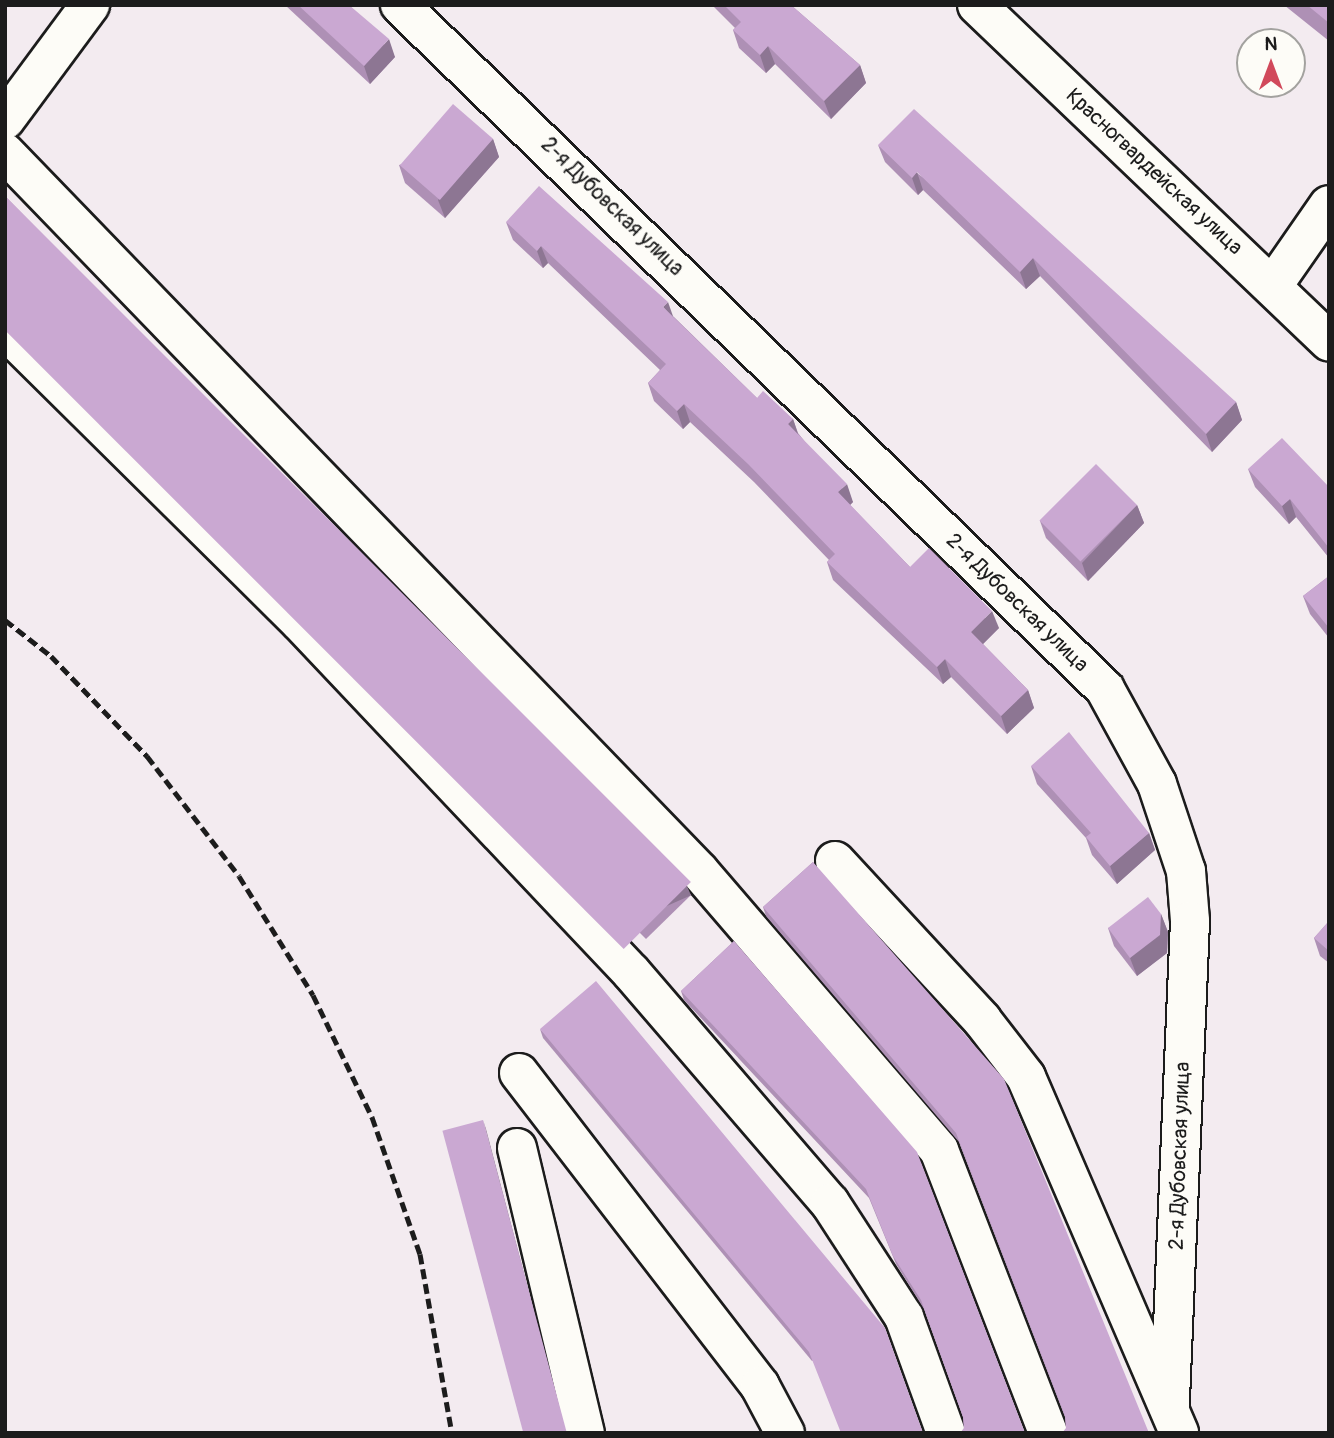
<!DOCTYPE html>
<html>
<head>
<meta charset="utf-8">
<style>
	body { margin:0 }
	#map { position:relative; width:1334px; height:1438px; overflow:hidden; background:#f3ebf0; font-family:Pangolin,sans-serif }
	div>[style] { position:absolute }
	.roads { filter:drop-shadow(2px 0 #1c1c1c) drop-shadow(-2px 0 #1c1c1c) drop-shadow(0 2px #1c1c1c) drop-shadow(0 -2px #1c1c1c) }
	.minor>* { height:38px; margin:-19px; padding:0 19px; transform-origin:19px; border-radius:19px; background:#fdfcf7 }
	.major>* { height:38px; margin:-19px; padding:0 19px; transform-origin:19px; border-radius:19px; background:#fdfcf7 }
	.rail>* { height:5px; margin-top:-2.5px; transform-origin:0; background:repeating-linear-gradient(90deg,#1c1c1c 0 10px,transparent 0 15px) }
	.wall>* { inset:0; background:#ae90b5 }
	.shaded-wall>* { inset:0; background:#8d7693; transform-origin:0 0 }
	.building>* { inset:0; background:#caa8d2; transform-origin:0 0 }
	span { translate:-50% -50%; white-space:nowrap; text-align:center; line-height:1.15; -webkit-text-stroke:6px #fdfcf7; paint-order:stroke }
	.street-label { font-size:21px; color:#1c1c1c }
	.frame { position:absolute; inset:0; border:7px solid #1c1c1c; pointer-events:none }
	.north { position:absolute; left:1236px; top:28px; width:70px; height:70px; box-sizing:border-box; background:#fdfcf7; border:2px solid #a3a29f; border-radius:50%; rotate:0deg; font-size:19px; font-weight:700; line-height:28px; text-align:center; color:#1c1c1c }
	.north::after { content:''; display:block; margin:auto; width:24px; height:32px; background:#d1495b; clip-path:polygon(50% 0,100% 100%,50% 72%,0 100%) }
</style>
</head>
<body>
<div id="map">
	<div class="roads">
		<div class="minor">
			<div style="left:400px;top:5px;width:982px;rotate:44.13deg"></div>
			<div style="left:1105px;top:689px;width:108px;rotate:61.3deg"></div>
			<div style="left:1157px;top:784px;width:92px;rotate:71.6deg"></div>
			<div style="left:1186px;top:871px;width:50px;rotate:85.4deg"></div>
			<div style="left:1190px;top:921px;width:485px;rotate:92.4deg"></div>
			<div style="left:5px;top:120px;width:143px;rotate:-53.5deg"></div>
			<div style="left:5px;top:153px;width:999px;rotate:45.97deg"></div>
			<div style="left:699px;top:871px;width:368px;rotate:49.3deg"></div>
			<div style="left:939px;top:1150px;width:303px;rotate:68.9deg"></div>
			<div style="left:1274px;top:284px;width:96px;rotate:-55.2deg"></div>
			<div style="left:5px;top:330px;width:415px;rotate:44.7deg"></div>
			<div style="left:300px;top:622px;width:482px;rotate:46.6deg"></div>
			<div style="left:631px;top:972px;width:305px;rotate:49.3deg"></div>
			<div style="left:830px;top:1203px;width:136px;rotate:57deg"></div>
			<div style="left:904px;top:1317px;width:123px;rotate:70.1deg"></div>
			<div style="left:835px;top:861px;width:217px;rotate:47.2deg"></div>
			<div style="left:982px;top:1020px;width:72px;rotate:52.3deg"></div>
			<div style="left:1026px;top:1077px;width:387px;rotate:66.7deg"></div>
			<div style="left:519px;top:1073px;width:395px;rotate:52.4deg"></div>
			<div style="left:760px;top:1386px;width:53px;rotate:62deg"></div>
			<div style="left:517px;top:1148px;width:293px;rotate:76.6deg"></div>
		</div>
		<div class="major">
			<div style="left:977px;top:5px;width:487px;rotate:43.7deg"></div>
		</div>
	</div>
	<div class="rail">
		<div style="left:5px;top:620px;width:58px;rotate:38deg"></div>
		<div style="left:51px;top:656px;width:139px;rotate:46.2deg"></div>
		<div style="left:147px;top:756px;width:151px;rotate:52.5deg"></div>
		<div style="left:239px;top:876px;width:140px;rotate:58.1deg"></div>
		<div style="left:313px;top:995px;width:136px;rotate:64.2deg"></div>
		<div style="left:372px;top:1117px;width:145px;rotate:70.7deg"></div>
		<div style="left:420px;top:1254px;width:182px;rotate:79.9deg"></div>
	</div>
	<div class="wall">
		<div style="clip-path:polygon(285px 5px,349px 5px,395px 57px,370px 84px)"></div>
		<div style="clip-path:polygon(712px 5px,791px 5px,860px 65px,866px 83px,831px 119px,775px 64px,766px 73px,739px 48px,733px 30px,735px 28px)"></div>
		<div style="clip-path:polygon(1284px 5px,1329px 5px,1329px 41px)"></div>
		<div style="clip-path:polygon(493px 139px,499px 157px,445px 218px,405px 183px,399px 165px)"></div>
		<div style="clip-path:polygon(878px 145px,1236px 402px,1242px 420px,1212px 452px,1040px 276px,1026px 289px,923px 190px,918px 195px,885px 162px)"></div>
		<div style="clip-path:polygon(5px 196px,691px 895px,646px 939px,5px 297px)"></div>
		<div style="clip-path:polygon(506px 222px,674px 317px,757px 398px,793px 419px,798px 433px,853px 502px,850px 505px,910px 567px,999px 628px,983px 644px,1028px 690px,1034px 708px,1007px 734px,951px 677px,943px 684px,833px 580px,827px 562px,829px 560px,754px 482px,690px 422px,683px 429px,654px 401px,648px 383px,660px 370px,548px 263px,543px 268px,513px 240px)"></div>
		<div style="clip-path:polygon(1248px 469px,1329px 487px,1329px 558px,1296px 517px,1289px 524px,1255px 487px)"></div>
		<div style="clip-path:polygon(1137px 505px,1144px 523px,1088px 581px,1046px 538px,1040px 521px)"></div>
		<div style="clip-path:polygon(1329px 576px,1329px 638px,1310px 614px,1303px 596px)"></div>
		<div style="clip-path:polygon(1031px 766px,1149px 833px,1155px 850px,1117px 884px,1092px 855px,1086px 838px,1037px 784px)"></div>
		<div style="clip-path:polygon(813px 862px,1149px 1433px,1066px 1428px,1065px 1417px,959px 1142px,766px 916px,763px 907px)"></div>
		<div style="clip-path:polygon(1161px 914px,1168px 932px,1167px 953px,1137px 976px,1114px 946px,1108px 928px)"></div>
		<div style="clip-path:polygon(1329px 921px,1329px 963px,1320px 956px,1314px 938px)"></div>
		<div style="clip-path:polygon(734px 941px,1024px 1432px,964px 1428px,963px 1417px,924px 1309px,896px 1264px,869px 1198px,684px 1000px,681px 991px)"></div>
		<div style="clip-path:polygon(540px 1029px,885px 1328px,812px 1361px,543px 1038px)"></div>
	</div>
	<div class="shaded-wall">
		<div style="clip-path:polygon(389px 39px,395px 57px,370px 84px,364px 66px)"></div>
		<div style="clip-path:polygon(768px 46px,775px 64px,766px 73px,760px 55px)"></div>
		<div style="clip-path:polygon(860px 65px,866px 83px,831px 119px,824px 101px)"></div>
		<div style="clip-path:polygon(493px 139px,499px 157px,445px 218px,438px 200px)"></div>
		<div style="clip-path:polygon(917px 172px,923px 190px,918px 195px,912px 178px)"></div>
		<div style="clip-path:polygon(541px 246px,548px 263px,543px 268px,537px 251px)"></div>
		<div style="clip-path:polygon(1033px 258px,1040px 276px,1026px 289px,1020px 272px)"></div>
		<div style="clip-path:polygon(668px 302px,674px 319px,663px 307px)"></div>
		<div style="clip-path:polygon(1236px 402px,1242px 420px,1212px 452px,1206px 434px)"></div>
		<div style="clip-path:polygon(684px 404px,690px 422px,683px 429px,677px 411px)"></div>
		<div style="clip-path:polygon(793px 419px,799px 437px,788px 424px)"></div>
		<div style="clip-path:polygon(847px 484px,853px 502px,845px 510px,838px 492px)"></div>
		<div style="clip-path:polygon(1290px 499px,1296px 517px,1289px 524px,1282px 506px)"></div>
		<div style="clip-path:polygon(1137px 505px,1144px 523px,1088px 581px,1082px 563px)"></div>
		<div style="clip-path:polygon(992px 611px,999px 628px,978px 649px,971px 632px)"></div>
		<div style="clip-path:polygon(945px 659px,951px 677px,943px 684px,937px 667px)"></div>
		<div style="clip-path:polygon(1028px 690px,1034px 708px,1007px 734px,1001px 716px)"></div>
		<div style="clip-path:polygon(1149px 833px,1155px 850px,1117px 884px,1110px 866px)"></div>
		<div style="left:687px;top:886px;width:10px;height:63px;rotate:66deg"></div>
		<div style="clip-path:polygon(1161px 914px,1168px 932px,1167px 953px,1137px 976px,1130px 958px)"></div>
		<div style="clip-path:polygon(483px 1120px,486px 1129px,566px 1433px,565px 1433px)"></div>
	</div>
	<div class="building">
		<div style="clip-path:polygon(298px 5px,349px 5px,389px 39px,364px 66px)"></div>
		<div style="clip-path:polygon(724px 5px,791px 5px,860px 65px,824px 101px,768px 46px,760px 55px,733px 30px,741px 22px)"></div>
		<div style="clip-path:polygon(1307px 5px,1329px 5px,1329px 23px)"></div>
		<div style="left:453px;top:104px;width:53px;height:81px;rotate:41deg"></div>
		<div style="clip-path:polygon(914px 109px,1236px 402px,1206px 434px,1033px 258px,1020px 272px,917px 172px,912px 178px,878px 145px)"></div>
		<div style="clip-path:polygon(539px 186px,668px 302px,663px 307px,757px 398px,763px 391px,793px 419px,788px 424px,847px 484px,838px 492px,910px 567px,929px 548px,992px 611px,971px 632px,1028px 690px,1001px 716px,945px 659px,937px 667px,827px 562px,835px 554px,748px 464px,684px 404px,677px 411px,648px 383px,666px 364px,541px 246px,537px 251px,506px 222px)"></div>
		<div style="left:5px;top:196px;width:970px;height:95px;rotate:45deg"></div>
		<div style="clip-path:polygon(1282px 438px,1329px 487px,1329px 548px,1290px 499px,1282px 506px,1248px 469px)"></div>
		<div style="left:1096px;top:464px;width:58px;height:80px;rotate:45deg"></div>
		<div style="clip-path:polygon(1329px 576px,1329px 628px,1303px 596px)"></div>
		<div style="clip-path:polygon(1069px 732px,1149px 833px,1110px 866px,1086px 837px,1091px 833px,1031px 766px)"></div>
		<div style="clip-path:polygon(813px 862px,1004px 1079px,1149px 1433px,1062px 1433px,1066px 1428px,1065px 1416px,956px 1133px,763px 907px)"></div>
		<div style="clip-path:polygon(1148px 897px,1161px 914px,1160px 935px,1130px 958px,1108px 928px)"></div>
		<div style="clip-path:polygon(1329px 921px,1329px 951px,1314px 938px)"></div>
		<div style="clip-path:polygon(734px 941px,917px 1152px,1025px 1433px,960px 1433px,964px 1428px,963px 1417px,921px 1300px,893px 1256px,866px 1189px,681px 991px)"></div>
		<div style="clip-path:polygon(596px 981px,885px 1328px,923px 1433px,841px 1433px,809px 1352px,540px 1029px)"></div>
		<div style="left:483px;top:1120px;width:324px;height:42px;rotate:75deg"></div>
	</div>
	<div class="street-label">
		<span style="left:1154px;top:172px;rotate:43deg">Красногвардейская улица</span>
		<span style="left:612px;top:207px;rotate:44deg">2-я Дубовская улица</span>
		<span style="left:1017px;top:603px;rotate:44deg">2-я Дубовская улица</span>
		<span style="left:1180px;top:1156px;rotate:-88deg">2-я Дубовская улица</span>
	</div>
	<div class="frame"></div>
	<div class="north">N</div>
</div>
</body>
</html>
